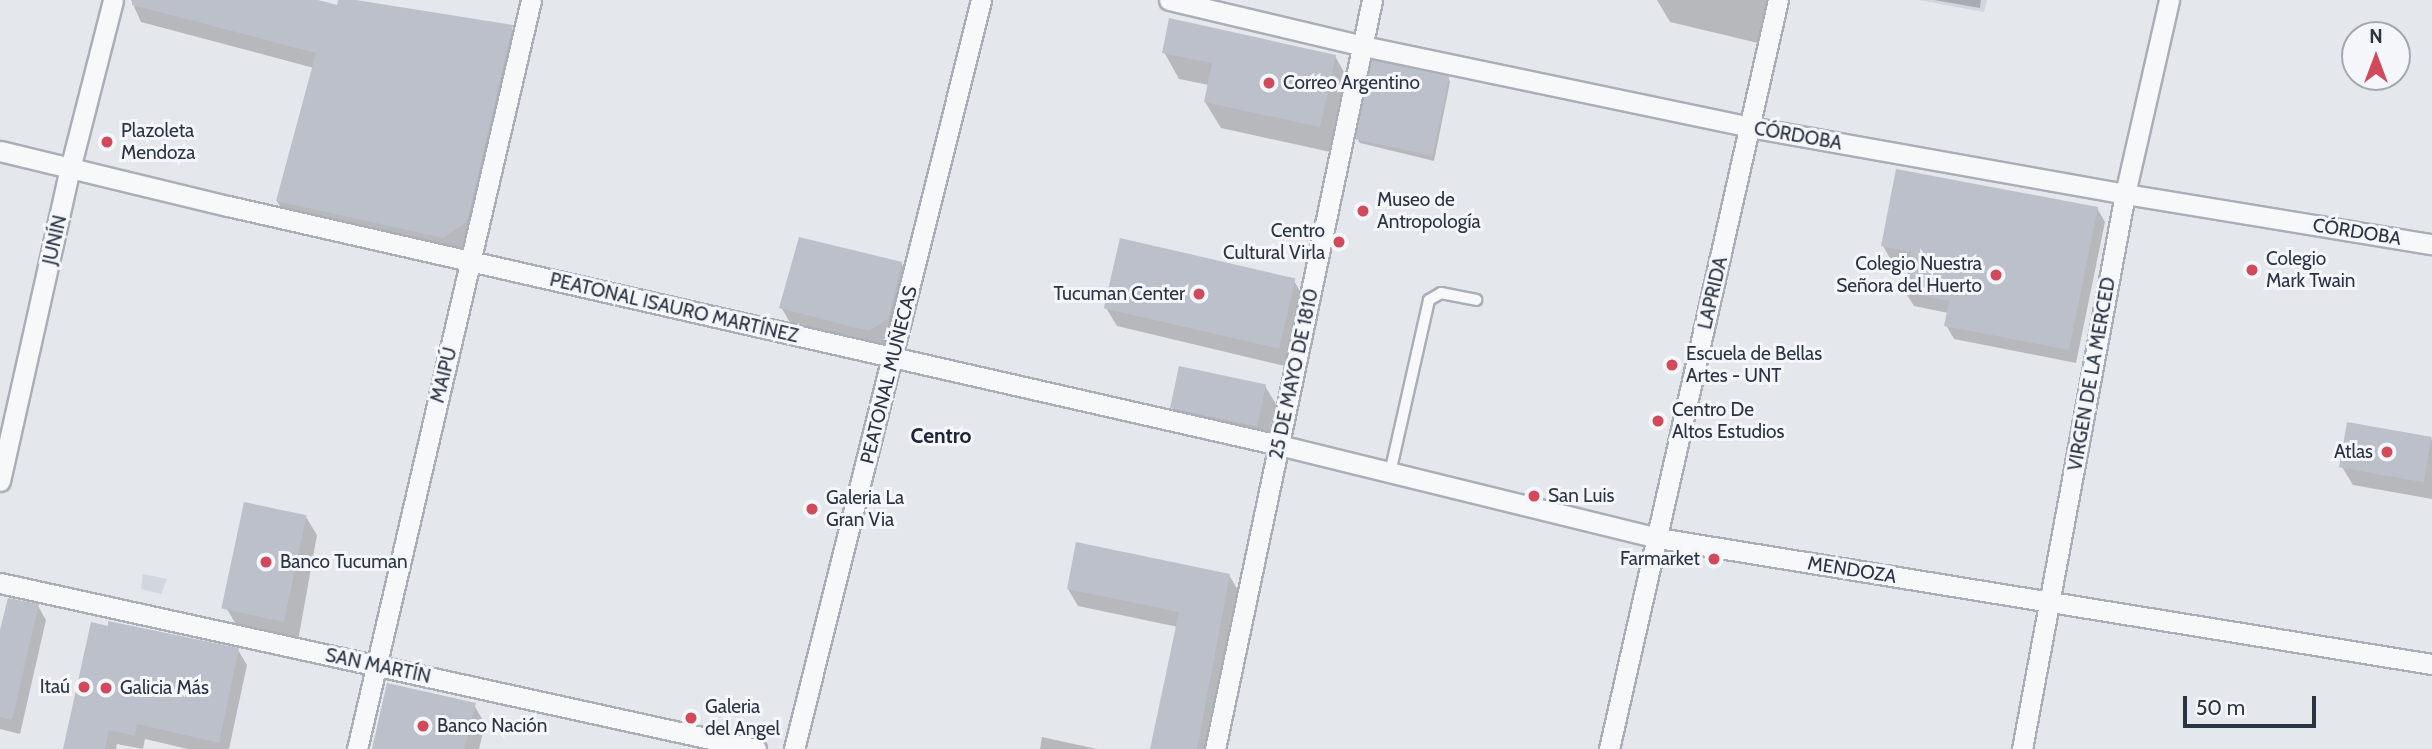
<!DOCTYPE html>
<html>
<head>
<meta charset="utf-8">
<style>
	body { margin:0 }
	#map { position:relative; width:2432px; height:749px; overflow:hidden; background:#e4e7ec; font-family:Cabin,sans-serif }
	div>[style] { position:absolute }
	.built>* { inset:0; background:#d2d6de }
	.shadow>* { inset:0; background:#0003 }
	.building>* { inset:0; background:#bbc0ca; transform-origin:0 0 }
	.roads { filter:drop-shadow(2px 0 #a9aeb7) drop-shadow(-2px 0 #a9aeb7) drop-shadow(0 2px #a9aeb7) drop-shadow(0 -2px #a9aeb7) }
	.lane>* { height:10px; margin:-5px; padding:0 5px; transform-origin:5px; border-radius:5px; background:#f7f8fa }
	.street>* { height:19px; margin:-9.5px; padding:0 9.5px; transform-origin:9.5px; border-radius:9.5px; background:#f7f8fa }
	.dots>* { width:19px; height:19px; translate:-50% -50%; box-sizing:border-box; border:4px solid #f4f6f9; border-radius:50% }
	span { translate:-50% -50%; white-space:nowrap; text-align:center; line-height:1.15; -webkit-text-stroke:6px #f4f6f9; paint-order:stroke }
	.poi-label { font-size:19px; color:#2b3445 }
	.left { translate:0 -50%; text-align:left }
	.right { translate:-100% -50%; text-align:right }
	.street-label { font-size:19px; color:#2b3445 }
	.neighbourhood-label { font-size:21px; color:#1d2536; font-weight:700 }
	.north { position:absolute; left:2341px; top:21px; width:70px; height:70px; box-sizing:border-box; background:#f4f6f9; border:2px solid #a4a8b1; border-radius:50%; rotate:0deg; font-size:19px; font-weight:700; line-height:28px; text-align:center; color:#2b3445 }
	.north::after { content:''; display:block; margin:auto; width:24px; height:32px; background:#d1495b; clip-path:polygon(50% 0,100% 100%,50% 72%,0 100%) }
	.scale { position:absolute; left:2183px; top:696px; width:133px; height:32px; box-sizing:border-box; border:4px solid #2b3445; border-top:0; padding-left:9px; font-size:21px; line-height:24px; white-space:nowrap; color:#2b3445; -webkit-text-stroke:5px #f4f6f9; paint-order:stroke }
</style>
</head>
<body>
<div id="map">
	<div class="built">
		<div style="clip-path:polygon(1918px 0,1987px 0,1984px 12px)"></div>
		<div style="clip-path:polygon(143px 574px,167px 579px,161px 594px,141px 589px)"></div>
	</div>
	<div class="shadow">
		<div style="clip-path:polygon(131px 0,310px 0,338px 7px,339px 0,345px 0,511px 27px,522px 46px,477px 241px,454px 256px,288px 220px,277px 201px,314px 68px,141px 22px)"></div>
		<div style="clip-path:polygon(1657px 0,1768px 0,1758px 43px,1670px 22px)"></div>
		<div style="clip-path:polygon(1934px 0,1981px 0,1980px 8px)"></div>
		<div style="clip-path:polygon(1164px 52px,1335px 56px,1350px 83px,1335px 153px,1221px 128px,1205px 102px,1209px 85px,1179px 79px)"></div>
		<div style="clip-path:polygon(1448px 78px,1450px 82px,1434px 161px,1360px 143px,1357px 139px)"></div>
		<div style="clip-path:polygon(2097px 208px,2105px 222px,2076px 363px,1954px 339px,1946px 325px,1948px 313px,1914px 306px,1905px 292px,1911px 264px,1891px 260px,1883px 246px)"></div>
		<div style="clip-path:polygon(901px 263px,912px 282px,898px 338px,881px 349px,792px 326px,781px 307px)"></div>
		<div style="clip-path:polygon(1294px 281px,1305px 300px,1289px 367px,1117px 326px,1106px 308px)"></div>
		<div style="clip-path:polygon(1265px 386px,1276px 404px,1267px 445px,1183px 426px,1172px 407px)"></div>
		<div style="clip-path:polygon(2432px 439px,2432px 499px,2353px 485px,2342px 467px)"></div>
		<div style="clip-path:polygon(306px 517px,317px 535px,298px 641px,238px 628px,227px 609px)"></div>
		<div style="clip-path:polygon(1229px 575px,1239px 592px,1210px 749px,1152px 749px,1178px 627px,1078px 606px,1068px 589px)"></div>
		<div style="clip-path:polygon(38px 606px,46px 620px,20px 734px,0 729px,0 638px)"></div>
		<div style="clip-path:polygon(238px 650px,247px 665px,229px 749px,188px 749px,145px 739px,143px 749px,117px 744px,116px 749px,65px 749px)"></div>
		<div style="clip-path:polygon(474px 705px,485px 724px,479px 749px,373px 749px)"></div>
		<div style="clip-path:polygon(1042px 737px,1097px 749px,1040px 749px)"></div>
	</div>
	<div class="building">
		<div style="clip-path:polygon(132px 0,318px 0,337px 5px,338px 0,356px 0,513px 25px,467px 222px,443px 238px,276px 201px,316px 53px,132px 5px)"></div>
		<div style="clip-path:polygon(1169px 18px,1336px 55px,1320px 127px,1204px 102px,1212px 63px,1162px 53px)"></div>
		<div style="left:1372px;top:60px;width:79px;height:81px;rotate:12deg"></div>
		<div style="clip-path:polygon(1896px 169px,2098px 207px,2069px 350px,1944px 326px,1949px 301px,1904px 292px,1911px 252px,1881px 246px)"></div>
		<div style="clip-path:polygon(799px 237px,902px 262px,888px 319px,869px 331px,779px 308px)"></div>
		<div style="left:1120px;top:238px;width:180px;height:72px;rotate:13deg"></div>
		<div style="left:1179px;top:366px;width:89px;height:43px;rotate:12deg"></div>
		<div style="left:2347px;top:422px;width:86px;height:46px;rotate:10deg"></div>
		<div style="left:244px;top:502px;width:64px;height:109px;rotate:12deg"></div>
		<div style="clip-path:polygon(1076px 542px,1230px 574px,1197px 749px,1150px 749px,1179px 612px,1067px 589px)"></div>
		<div style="clip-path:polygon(8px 598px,39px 604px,12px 720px,0 717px,0 630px)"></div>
		<div style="clip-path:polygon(108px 621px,239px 648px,219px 743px,137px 724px,135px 736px,109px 730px,105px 749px,63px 749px,91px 622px,108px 626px)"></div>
		<div style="clip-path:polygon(387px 683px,476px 703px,464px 749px,372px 749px)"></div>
	</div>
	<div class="roads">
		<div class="lane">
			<div style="left:1390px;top:473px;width:177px;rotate:-77.3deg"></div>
			<div style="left:1429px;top:300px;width:14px;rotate:-30deg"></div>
			<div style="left:1441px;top:293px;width:36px;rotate:11deg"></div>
		</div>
		<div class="street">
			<div style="left:1169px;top:0;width:199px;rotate:13.3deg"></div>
			<div style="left:1363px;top:46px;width:395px;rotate:11.8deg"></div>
			<div style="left:1750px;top:127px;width:381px;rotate:10.1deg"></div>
			<div style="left:2125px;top:194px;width:311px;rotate:9.3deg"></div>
			<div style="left:0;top:151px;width:235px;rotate:13.6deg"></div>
			<div style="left:228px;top:206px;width:1078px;rotate:12.81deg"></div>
			<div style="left:1279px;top:445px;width:390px;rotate:13.8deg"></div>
			<div style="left:1658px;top:538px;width:784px;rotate:9.25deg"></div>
			<div style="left:0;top:481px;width:320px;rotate:-77.4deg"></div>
			<div style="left:70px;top:169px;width:174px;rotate:-75.7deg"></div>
			<div style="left:0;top:583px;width:774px;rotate:12.38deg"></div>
			<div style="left:357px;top:749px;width:769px;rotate:-76.92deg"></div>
			<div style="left:794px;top:749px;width:772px;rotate:-75.98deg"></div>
			<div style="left:1215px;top:749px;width:765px;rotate:-78.16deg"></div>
			<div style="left:1609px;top:749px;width:768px;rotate:-77.29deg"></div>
			<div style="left:2022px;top:749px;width:564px;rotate:-79.49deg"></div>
			<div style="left:2125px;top:194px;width:199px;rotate:-77.2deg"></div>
		</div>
	</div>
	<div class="dots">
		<div style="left:1269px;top:83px;background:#d1495b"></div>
		<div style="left:107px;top:142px;background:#d1495b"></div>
		<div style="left:1363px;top:211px;background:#d1495b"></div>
		<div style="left:1339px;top:242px;background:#d1495b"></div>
		<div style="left:2252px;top:270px;background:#d1495b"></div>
		<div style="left:1996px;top:275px;background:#d1495b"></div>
		<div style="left:1199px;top:294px;background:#d1495b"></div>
		<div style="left:1672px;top:365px;background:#d1495b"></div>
		<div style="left:1658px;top:421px;background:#d1495b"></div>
		<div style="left:2387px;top:452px;background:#d1495b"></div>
		<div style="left:1534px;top:496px;background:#d1495b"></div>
		<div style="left:812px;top:509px;background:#d1495b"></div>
		<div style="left:1714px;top:559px;background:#d1495b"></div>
		<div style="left:266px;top:562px;background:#d1495b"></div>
		<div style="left:84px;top:687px;background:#d1495b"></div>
		<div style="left:106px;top:688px;background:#d1495b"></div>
		<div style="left:691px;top:718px;background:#d1495b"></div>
		<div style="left:423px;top:726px;background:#d1495b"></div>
	</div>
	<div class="poi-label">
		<span class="left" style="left:1283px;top:83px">Correo Argentino</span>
		<span class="left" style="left:121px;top:142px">Plazoleta<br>Mendoza</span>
		<span class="left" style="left:1377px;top:211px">Museo de<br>Antropología</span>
		<span class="right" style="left:1325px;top:242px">Centro<br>Cultural Virla</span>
		<span class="left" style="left:2266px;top:270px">Colegio<br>Mark Twain</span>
		<span class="right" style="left:1982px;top:275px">Colegio Nuestra<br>Señora del Huerto</span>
		<span class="right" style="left:1185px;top:294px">Tucuman Center</span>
		<span class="left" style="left:1686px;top:365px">Escuela de Bellas<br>Artes - UNT</span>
		<span class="left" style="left:1672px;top:421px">Centro De<br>Altos Estudios</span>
		<span class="right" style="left:2373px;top:452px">Atlas</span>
		<span class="left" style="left:1548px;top:496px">San Luis</span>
		<span class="left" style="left:826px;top:509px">Galeria La<br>Gran Via</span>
		<span class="right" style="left:1700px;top:559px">Farmarket</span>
		<span class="left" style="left:280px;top:562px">Banco Tucuman</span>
		<span class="right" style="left:70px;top:687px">Itaú</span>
		<span class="left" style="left:120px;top:688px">Galicia Más</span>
		<span class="left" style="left:705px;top:718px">Galeria<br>del Angel</span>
		<span class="left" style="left:437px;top:726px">Banco Nación</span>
	</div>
	<div class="street-label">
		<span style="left:1798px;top:136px;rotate:10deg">CÓRDOBA</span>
		<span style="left:2357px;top:232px;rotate:9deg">CÓRDOBA</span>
		<span style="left:55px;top:240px;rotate:-77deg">JUNÍN</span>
		<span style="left:1713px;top:293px;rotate:-77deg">LAPRIDA</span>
		<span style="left:674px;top:308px;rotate:13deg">PEATONAL ISAURO MARTÍNEZ</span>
		<span style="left:1294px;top:374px;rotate:-78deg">25 DE MAYO DE 1810</span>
		<span style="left:2092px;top:374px;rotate:-80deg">VIRGEN DE LA MERCED</span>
		<span style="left:444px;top:375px;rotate:-76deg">MAIPÚ</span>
		<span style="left:889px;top:375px;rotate:-76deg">PEATONAL MUÑECAS</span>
		<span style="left:1852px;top:570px;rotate:9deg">MENDOZA</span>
		<span style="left:378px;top:666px;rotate:12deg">SAN MARTÍN</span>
	</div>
	<div class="neighbourhood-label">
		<span style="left:941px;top:436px">Centro</span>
	</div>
	<div class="north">N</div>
	<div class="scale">50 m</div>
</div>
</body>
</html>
